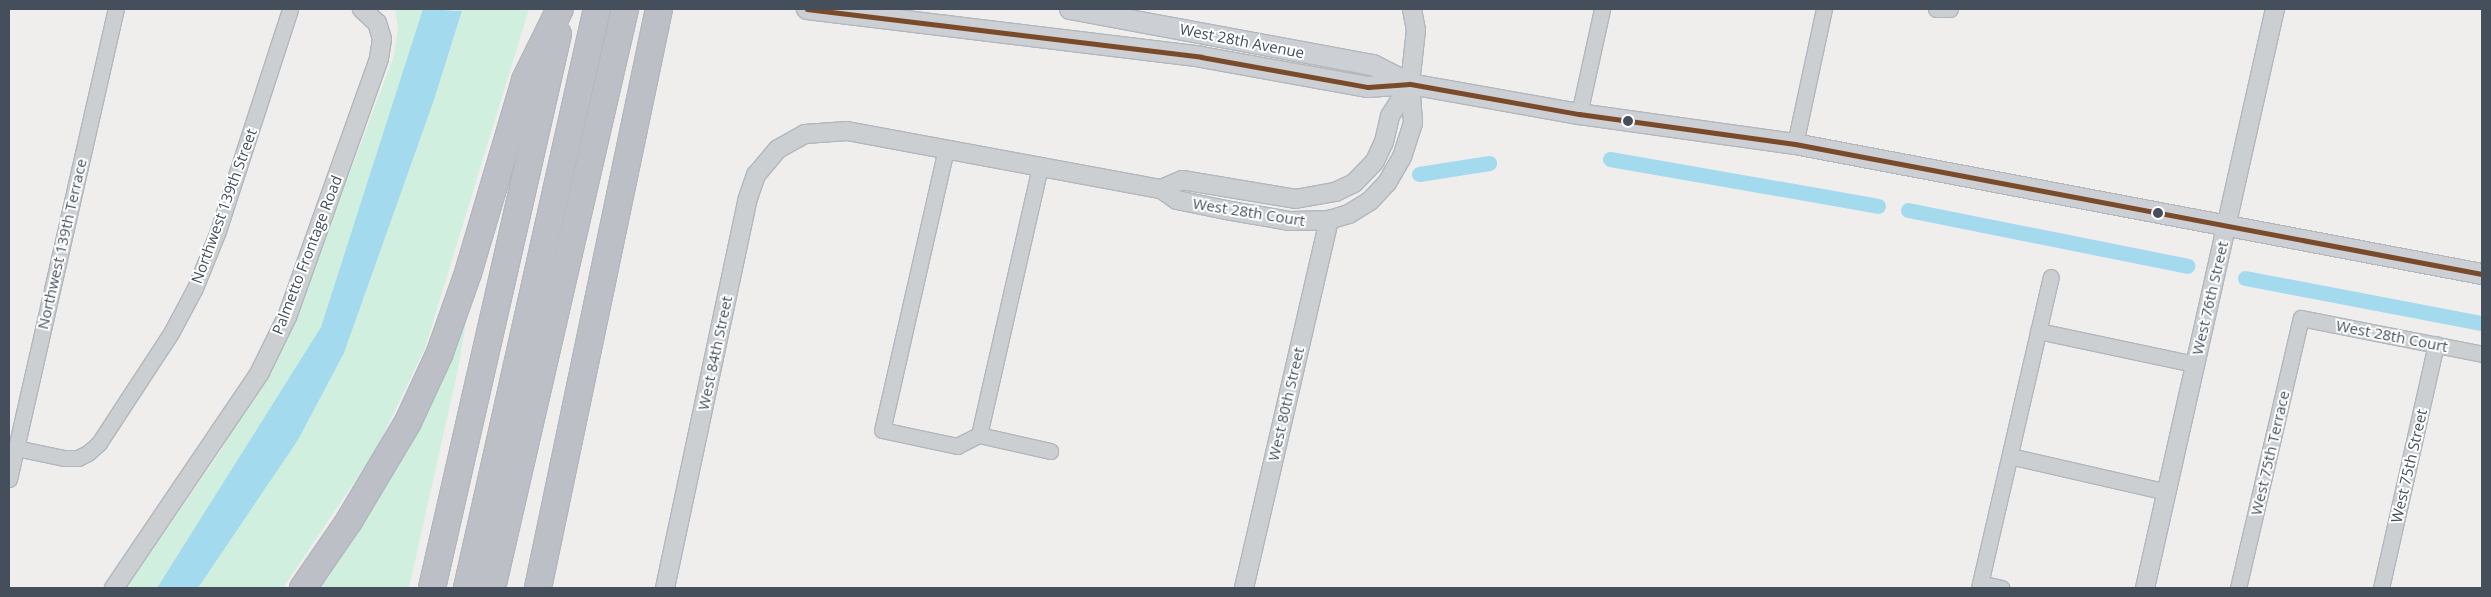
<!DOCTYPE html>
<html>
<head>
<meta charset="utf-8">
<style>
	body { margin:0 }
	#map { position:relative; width:2491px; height:597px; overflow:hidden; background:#efeeed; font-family:"Open Sans",sans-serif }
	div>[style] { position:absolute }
	.green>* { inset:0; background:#d1efde }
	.water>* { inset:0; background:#a3daee }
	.canal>* { height:15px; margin:-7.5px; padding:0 7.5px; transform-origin:7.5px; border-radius:7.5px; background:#a3daee }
	.roads { filter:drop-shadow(1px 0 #b2b7bd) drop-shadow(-1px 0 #b2b7bd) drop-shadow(0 1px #b2b7bd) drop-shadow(0 -1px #b2b7bd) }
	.minor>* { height:15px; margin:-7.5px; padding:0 7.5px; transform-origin:7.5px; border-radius:7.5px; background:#cccfd1 }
	.tertiary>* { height:18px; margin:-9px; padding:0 9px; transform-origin:9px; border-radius:9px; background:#cccfd1 }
	.secondary>* { height:20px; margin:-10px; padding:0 10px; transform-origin:10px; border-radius:10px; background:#cccfd3 }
	.motorway>* { height:26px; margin:-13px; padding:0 13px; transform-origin:13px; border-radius:13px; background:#bcc0c6 }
	.bus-1>* { height:5px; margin:-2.5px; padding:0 2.5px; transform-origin:2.5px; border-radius:2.5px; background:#7a4b2a }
	.dots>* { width:14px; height:14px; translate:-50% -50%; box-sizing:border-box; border:2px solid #fff; border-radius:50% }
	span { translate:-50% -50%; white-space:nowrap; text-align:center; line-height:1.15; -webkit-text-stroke:4px #fff; paint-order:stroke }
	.street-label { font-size:15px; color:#444f5b }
	.frame { position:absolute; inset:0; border:10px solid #444f5b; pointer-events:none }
</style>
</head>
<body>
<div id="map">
	<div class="green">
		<div style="clip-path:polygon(395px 9px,423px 9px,422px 18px,321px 327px,157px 588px,126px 588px,220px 452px,287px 339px,394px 56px,398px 27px)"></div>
		<div style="clip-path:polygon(451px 9px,529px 9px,425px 348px,377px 448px,283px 588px,198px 588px,298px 440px,344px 353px,434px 100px,462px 12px)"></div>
		<div style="clip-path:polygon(462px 321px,466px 322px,458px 369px,409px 588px,315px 588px)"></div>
	</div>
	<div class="water">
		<div style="clip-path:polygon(423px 9px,462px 11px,434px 100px,344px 353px,298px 440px,198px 588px,157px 588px,321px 327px)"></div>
	</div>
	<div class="canal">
		<div style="left:1610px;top:159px;width:272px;rotate:9.9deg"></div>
		<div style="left:1419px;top:174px;width:71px;rotate:-8.9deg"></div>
		<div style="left:1908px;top:210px;width:285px;rotate:11.3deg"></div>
		<div style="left:2245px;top:278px;width:241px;rotate:10.8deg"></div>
	</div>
	<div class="roads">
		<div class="minor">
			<div style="left:1936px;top:9px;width:14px"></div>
			<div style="left:1579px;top:114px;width:107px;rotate:-77.6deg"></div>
			<div style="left:1795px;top:144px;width:138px;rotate:-77.9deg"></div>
			<div style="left:946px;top:149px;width:288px;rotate:102.8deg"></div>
			<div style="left:882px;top:430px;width:77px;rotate:12deg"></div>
			<div style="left:957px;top:446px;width:25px;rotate:-27deg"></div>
			<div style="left:979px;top:435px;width:275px;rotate:-77.2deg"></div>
			<div style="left:2038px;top:331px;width:160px;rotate:11.9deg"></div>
			<div style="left:979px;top:435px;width:73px;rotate:12.7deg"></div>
			<div style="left:16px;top:448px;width:49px;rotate:11.8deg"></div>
			<div style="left:64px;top:458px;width:14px"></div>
			<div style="left:78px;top:458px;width:11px;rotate:-27deg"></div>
			<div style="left:88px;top:453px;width:15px;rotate:-42deg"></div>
			<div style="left:99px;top:443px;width:131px;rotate:-56.8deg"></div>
			<div style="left:171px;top:333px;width:51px;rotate:-61.9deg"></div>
			<div style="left:195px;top:288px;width:61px;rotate:-68deg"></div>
			<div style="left:218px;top:231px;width:233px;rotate:-72deg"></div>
			<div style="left:2010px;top:456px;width:161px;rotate:12.9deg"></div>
			<div style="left:9px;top:479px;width:482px;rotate:-77.2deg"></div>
			<div style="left:1980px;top:583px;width:22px;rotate:13deg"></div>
			<div style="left:1979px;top:588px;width:319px;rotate:-77deg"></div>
			<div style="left:2238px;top:588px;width:277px;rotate:-76.9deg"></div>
			<div style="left:2301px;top:318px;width:185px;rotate:11.2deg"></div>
			<div style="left:2381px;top:588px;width:250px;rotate:-77.3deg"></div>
		</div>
		<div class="tertiary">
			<div style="left:1161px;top:189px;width:23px;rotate:-23deg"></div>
			<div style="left:1182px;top:180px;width:115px;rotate:9.5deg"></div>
			<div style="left:1295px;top:199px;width:41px;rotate:-9.9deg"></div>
			<div style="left:1335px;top:192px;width:21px;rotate:-25deg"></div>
			<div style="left:1354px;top:183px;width:30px;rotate:-46deg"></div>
			<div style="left:1375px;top:161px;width:21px;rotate:-65deg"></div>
			<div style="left:1384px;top:142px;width:27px;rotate:-77deg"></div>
			<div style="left:1390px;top:116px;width:38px;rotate:-58deg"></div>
			<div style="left:114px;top:588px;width:261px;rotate:-55.9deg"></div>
			<div style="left:260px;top:372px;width:61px;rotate:-63.9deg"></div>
			<div style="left:287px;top:317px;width:275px;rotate:-70.4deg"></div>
			<div style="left:379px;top:58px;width:19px;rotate:-81deg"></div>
			<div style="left:382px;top:39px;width:17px;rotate:-107deg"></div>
			<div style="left:377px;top:23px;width:21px;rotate:-137deg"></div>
			<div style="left:665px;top:588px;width:396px;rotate:-78deg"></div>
			<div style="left:747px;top:201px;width:28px;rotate:-71deg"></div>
			<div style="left:756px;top:175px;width:34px;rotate:-50deg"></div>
			<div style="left:778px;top:149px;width:31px;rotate:-29deg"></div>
			<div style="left:805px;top:134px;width:42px;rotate:-4.1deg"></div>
			<div style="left:847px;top:131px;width:319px;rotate:10.5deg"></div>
			<div style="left:1161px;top:189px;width:19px;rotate:35deg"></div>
			<div style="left:1177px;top:200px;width:55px;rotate:11.5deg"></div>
			<div style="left:1231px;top:211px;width:60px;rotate:9.6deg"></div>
			<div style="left:1290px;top:221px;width:39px;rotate:-1deg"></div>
			<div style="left:1329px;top:220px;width:21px;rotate:-17deg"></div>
			<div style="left:1349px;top:214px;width:25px;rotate:-32deg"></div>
			<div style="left:1370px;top:201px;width:25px;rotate:-47deg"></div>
			<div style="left:1387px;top:183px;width:30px;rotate:-60deg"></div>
			<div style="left:1402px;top:157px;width:36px;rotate:-72deg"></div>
			<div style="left:1413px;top:123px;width:39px;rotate:-94deg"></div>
			<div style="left:1410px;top:84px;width:54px;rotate:-83.7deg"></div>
			<div style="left:1416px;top:30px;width:21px;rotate:-101deg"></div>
			<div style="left:1244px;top:588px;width:378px;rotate:-77deg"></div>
			<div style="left:2145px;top:588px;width:593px;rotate:-77.35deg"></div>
		</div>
		<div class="secondary">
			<div style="left:807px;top:9px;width:397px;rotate:6.9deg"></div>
			<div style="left:1201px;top:57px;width:170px;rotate:10.2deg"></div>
			<div style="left:1368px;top:87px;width:42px;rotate:-4.1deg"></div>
			<div style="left:1410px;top:84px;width:172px;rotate:10.1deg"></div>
			<div style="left:1579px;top:114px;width:218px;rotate:7.9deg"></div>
			<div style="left:1795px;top:144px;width:699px;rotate:10.72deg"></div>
			<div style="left:1070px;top:9px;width:308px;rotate:10.5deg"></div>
			<div style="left:1373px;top:65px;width:39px;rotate:27deg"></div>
		</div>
		<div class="motorway">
			<div style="left:303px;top:588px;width:81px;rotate:-55.5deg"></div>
			<div style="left:349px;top:521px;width:115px;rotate:-59.2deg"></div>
			<div style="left:408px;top:422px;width:74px;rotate:-65.2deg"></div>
			<div style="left:439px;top:355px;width:87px;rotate:-70.5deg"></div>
			<div style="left:468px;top:273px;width:201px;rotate:-73.5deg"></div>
			<div style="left:525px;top:80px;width:79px;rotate:-63.8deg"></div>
			<div style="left:432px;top:588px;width:568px;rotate:-77.19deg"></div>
			<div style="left:467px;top:588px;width:593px;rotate:-77.35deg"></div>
			<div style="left:492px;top:588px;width:594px;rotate:-77.06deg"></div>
			<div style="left:538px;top:588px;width:592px;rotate:-78.2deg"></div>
		</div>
	</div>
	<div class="bus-1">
		<div style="left:807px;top:9px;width:397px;rotate:6.9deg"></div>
		<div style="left:1201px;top:57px;width:170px;rotate:10.2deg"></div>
		<div style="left:1368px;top:87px;width:42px;rotate:-4.1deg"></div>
		<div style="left:1410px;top:84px;width:172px;rotate:10.1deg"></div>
		<div style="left:1579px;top:114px;width:218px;rotate:7.9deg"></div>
		<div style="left:1795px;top:144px;width:699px;rotate:10.72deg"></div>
	</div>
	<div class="dots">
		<div style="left:1628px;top:121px;background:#444f5b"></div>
		<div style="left:2158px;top:213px;background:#444f5b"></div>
	</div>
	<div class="street-label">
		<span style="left:1242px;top:41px;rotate:11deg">West 28th Avenue</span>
		<span style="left:224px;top:206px;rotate:-70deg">Northwest 139th Street</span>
		<span style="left:1249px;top:212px;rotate:9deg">West 28th Court</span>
		<span style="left:62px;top:244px;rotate:-77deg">Northwest 139th Terrace</span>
		<span style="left:307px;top:255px;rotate:-69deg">Palmetto Frontage Road</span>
		<span style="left:2210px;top:298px;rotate:-77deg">West 76th Street</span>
		<span style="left:2392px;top:336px;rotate:11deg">West 28th Court</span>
		<span style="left:715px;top:353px;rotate:-78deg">West 84th Street</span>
		<span style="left:1286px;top:404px;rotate:-77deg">West 80th Street</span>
		<span style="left:2270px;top:453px;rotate:-77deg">West 75th Terrace</span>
		<span style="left:2409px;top:466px;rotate:-77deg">West 75th Street</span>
	</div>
	<div class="frame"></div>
</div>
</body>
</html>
